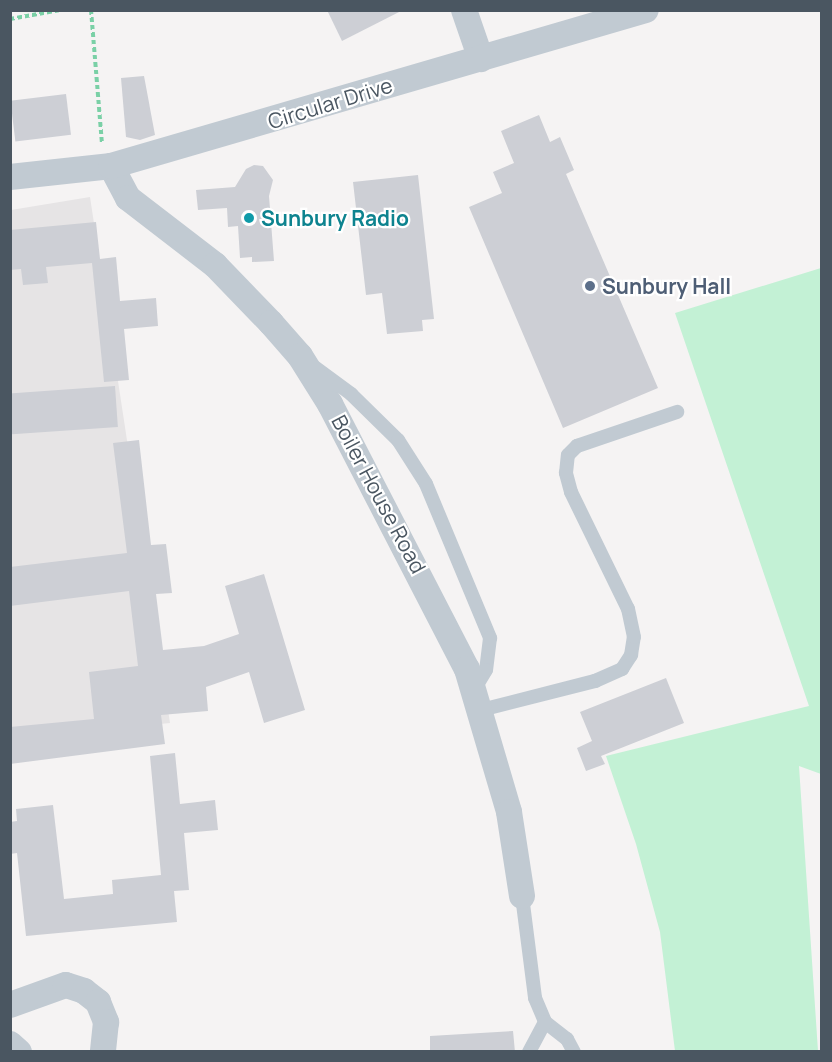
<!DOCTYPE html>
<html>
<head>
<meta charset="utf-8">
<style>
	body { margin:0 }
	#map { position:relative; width:832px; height:1062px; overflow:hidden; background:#f5f3f3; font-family:Manrope,sans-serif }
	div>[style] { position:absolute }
	.education>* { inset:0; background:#e6e4e5 }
	.green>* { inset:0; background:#c3f1d5 }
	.building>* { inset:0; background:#cdcfd5; transform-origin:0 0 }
	.path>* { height:4px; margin-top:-2px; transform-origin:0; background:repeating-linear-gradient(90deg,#7ad0a6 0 4.5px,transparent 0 7.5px) }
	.service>* { height:14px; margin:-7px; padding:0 7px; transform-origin:7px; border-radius:7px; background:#c1cad2 }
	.minor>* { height:26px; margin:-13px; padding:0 13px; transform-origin:13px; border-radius:13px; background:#c1cad2 }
	.dots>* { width:16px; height:16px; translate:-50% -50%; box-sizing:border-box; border:3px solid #fff; border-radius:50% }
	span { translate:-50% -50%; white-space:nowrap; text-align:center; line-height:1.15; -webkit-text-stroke:4.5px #fff; paint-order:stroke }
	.street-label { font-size:21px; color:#4a5661 }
	.culture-label { font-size:21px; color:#0d838f; font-weight:700 }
	.left { translate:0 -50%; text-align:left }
	.service-label { font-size:21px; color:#4e5e75; font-weight:700 }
	.frame { position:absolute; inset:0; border:12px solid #4a5661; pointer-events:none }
</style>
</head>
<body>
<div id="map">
	<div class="education">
		<div style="clip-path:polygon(90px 197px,170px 723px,11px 739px,11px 210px)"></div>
	</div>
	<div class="green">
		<div style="clip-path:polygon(821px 268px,821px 774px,799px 766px,818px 1051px,675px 1051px,660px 932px,636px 844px,606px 756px,809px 706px,675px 313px)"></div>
	</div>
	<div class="building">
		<div style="clip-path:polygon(327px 10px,403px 10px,342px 41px)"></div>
		<div style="clip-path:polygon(144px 76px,155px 135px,140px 140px,126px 137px,121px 78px)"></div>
		<div style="left:66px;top:94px;width:41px;height:56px;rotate:83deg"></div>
		<div style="clip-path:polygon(539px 115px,550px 142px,560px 137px,574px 170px,566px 174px,658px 388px,563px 428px,469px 207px,502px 193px,493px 172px,514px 163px,501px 131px)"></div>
		<div style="clip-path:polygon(254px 165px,263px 166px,273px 180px,269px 196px,274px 261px,252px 262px,252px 257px,240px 258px,238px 226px,228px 227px,227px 208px,198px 210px,196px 190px,235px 187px,246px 169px)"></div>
		<div style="clip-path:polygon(418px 175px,434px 319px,422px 320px,423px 331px,387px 334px,382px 293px,366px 295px,353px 182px)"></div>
		<div style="clip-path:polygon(96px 222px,100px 259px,116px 257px,120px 301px,156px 298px,158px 326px,124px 329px,129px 380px,104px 382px,92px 263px,46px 267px,48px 283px,23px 285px,21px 269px,10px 270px,10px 230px)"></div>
		<div style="left:115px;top:386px;width:41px;height:106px;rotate:86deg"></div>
		<div style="clip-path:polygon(139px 440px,151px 545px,166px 544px,172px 593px,156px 594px,163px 650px,204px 646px,239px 634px,225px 586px,264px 574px,305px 710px,264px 723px,249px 672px,206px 687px,208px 711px,161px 715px,165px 744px,10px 764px,10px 727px,94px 719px,89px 672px,138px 666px,129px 591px,10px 606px,10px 567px,127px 553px,113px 443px)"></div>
		<div style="clip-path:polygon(666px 678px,684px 723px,601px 756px,605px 764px,586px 771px,577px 748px,592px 741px,580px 712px)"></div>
		<div style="clip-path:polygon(175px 753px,180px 804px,215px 800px,218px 830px,184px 833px,189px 890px,174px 891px,177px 922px,26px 936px,17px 853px,10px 854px,10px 822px,17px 821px,16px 809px,53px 805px,64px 899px,113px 894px,112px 880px,161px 875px,150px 756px)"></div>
		<div style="clip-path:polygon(513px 1031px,515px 1052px,430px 1052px,430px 1036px)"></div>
	</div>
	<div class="path">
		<div style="left:91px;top:10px;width:134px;rotate:85.3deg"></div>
		<div style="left:10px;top:19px;width:51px;rotate:-10.2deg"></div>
	</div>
	<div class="service">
		<div style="left:316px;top:368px;width:44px;rotate:36.6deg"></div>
		<div style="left:351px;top:394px;width:66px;rotate:44.4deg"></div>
		<div style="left:398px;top:440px;width:52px;rotate:57.5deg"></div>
		<div style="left:426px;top:484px;width:167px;rotate:67.4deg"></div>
		<div style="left:490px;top:638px;width:32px;rotate:97deg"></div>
		<div style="left:486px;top:670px;width:23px;rotate:121deg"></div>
		<div style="left:481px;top:710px;width:118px;rotate:-14.3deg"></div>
		<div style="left:595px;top:681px;width:30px;rotate:-24deg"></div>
		<div style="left:622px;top:669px;width:17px;rotate:-57deg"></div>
		<div style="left:631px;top:655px;width:18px;rotate:-81deg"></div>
		<div style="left:634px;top:637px;width:29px;rotate:-102deg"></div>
		<div style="left:628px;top:609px;width:130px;rotate:-116deg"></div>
		<div style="left:571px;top:492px;width:20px;rotate:-105deg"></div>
		<div style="left:566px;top:473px;width:18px;rotate:-84deg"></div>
		<div style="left:568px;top:455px;width:13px;rotate:-45deg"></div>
		<div style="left:577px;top:446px;width:106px;rotate:-18.8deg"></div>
		<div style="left:522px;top:896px;width:103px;rotate:82.7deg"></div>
		<div style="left:535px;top:998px;width:26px;rotate:67deg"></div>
		<div style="left:545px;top:1022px;width:28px;rotate:38deg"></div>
		<div style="left:567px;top:1039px;width:15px;rotate:62deg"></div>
		<div style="left:529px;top:1052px;width:34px;rotate:-62deg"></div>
	</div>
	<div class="minor">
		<div style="left:464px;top:10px;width:52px;rotate:70.9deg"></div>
		<div style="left:111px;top:166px;width:36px;rotate:62deg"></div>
		<div style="left:128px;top:198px;width:110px;rotate:37.6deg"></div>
		<div style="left:215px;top:265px;width:81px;rotate:46deg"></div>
		<div style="left:271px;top:323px;width:44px;rotate:48.7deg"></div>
		<div style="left:300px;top:356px;width:57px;rotate:58deg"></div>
		<div style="left:330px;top:404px;width:298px;rotate:62.7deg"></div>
		<div style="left:467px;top:669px;width:149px;rotate:73.6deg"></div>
		<div style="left:509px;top:812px;width:85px;rotate:81.2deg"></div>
		<div style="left:10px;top:177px;width:102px;rotate:-6.2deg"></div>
		<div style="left:111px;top:166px;width:557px;rotate:-16.26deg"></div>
		<div style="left:10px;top:1005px;width:59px;rotate:-19.7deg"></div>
		<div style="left:66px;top:985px;width:19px;rotate:18deg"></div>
		<div style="left:84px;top:991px;width:18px;rotate:38deg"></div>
		<div style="left:98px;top:1002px;width:22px;rotate:68deg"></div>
		<div style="left:106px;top:1022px;width:30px;rotate:96deg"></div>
		<div style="left:10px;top:1044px;width:12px;rotate:42deg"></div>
	</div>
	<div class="dots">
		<div style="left:249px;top:218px;background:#0f9aa8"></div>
		<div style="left:590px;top:286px;background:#5c6f8a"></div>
	</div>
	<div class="street-label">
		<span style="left:330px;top:103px;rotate:-17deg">Circular Drive</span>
		<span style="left:379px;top:494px;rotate:62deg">Boiler House Road</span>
	</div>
	<div class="culture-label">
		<span class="left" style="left:261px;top:218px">Sunbury Radio</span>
	</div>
	<div class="service-label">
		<span class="left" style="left:602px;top:286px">Sunbury Hall</span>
	</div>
	<div class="frame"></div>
</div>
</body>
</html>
